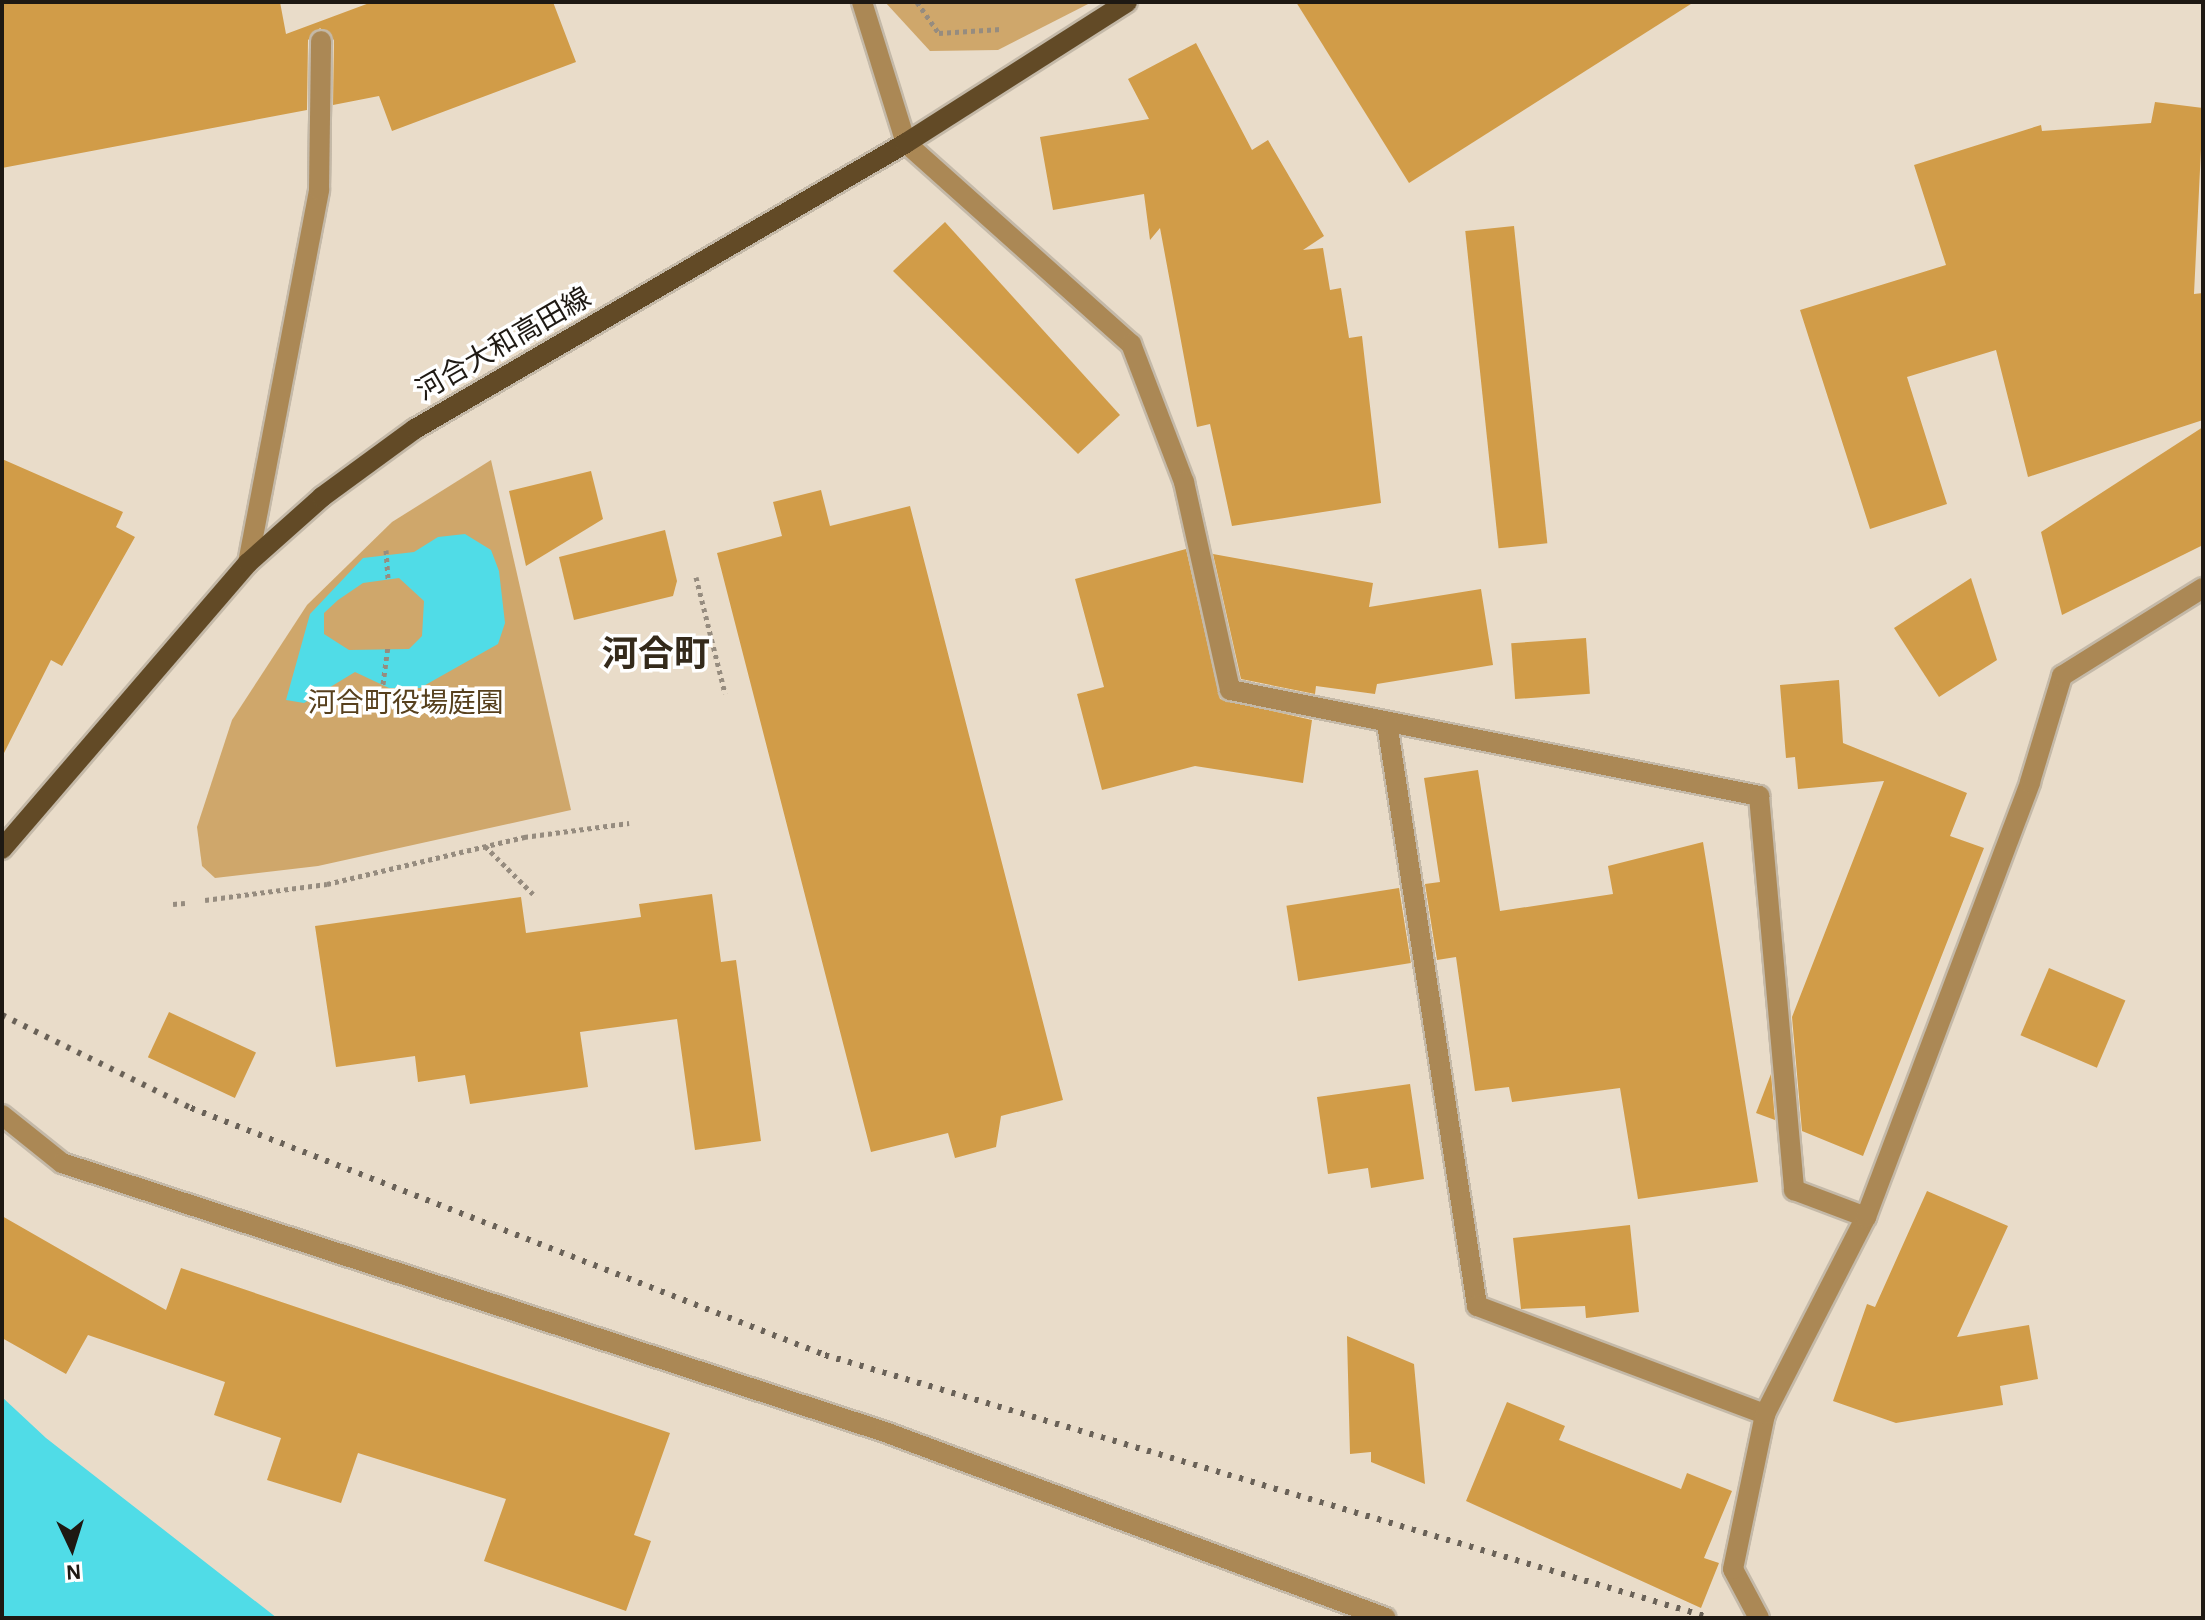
<!DOCTYPE html>
<html>
<head>
<meta charset="utf-8">
<style>
	body { margin:0 }
	#map { position:relative; width:2205px; height:1620px; overflow:hidden; background:#e9dcc9; font-family:"Alegreya Sans","Noto Sans JP",sans-serif }
	div>[style] { position:absolute }
	.green>* { inset:0; background:#cfa76b }
	.water>* { inset:0; background:#50dce7 }
	.building>* { inset:0; background:#d19c48; transform-origin:0 0 }
	.path>* { height:5px; margin-top:-2.5px; transform-origin:0; background:repeating-linear-gradient(90deg,#968c7f 0 4px,transparent 0 8px) }
	.roads { filter:drop-shadow(2px 0 #c4b9a8) drop-shadow(-2px 0 #c4b9a8) drop-shadow(0 2px #c4b9a8) drop-shadow(0 -2px #c4b9a8) }
	.minor>* { height:20px; margin:-10px; padding:0 10px; transform-origin:10px; border-radius:10px; background:#ab8855 }
	.major>* { height:20px; margin:-10px; padding:0 10px; transform-origin:10px; border-radius:10px; background:#624a26 }
	.rail>* { height:6px; margin-top:-3px; transform-origin:0; background:repeating-linear-gradient(90deg,#696157 0 4px,transparent 0 12px) }
	span { translate:-50% -50%; white-space:nowrap; text-align:center; line-height:1.15; -webkit-text-stroke:7px #fff; paint-order:stroke }
	.street-label { font-size:28px; color:#1e1913 }
	.park-label { font-size:28px; color:#57401d }
	.district-label { font-size:36px; color:#342a1b; font-weight:700 }
	.frame { position:absolute; inset:0; border:4px solid #1e1913; pointer-events:none }
	.north { position:absolute; left:32px; top:1508px; width:80px; height:80px; -webkit-text-stroke:6px #fff; paint-order:stroke; rotate:176deg; font-size:22px; font-weight:700; line-height:32px; text-align:center; color:#1e1913 }
	.north::after { content:''; display:block; margin:auto; width:28px; height:36px; background:#1e1913; clip-path:polygon(50% 0,100% 100%,50% 72%,0 100%) }
</style>
</head>
<body>
<div id="map">
	<div class="green">
		<div style="clip-path:polygon(885px 2px,1092px 2px,998px 50px,930px 51px)"></div>
		<div style="clip-path:polygon(491px 460px,571px 810px,318px 866px,215px 878px,202px 866px,197px 827px,232px 720px,307px 605px,392px 522px)"></div>
	</div>
	<div class="water">
		<div style="clip-path:polygon(evenodd,465px 534px,491px 550px,499px 571px,505px 623px,498px 644px,420px 688px,389px 688px,355px 672px,304px 703px,286px 700px,310px 614px,363px 558px,414px 552px,438px 537px,465px 534px,399px 578px,424px 601px,422px 636px,409px 649px,349px 650px,324px 634px,324px 613px,338px 600px,363px 583px,399px 578px)"></div>
		<div style="clip-path:polygon(2px 1397px,46px 1438px,277px 1618px,2px 1618px)"></div>
	</div>
	<div class="building">
		<div style="clip-path:polygon(2px 2px,280px 2px,286px 34px,372px 2px,553px 2px,576px 62px,392px 131px,379px 96px,333px 105px,334px 40px,320px 28px,308px 40px,307px 110px,2px 168px)"></div>
		<div style="clip-path:polygon(1296px 2px,1694px 2px,1409px 183px)"></div>
		<div style="clip-path:polygon(1196px 43px,1252px 150px,1268px 140px,1324px 236px,1303px 250px,1323px 248px,1330px 290px,1341px 288px,1349px 338px,1362px 336px,1381px 503px,1232px 526px,1210px 424px,1197px 427px,1160px 228px,1150px 240px,1144px 194px,1053px 210px,1040px 137px,1149px 119px,1128px 79px)"></div>
		<div style="clip-path:polygon(2155px 102px,2203px 108px,2194px 294px,2203px 293px,2203px 420px,2028px 477px,1996px 350px,1907px 377px,1947px 504px,1870px 529px,1800px 310px,1946px 265px,1914px 165px,2041px 125px,2042px 131px,2151px 123px)"></div>
		<div style="clip-path:polygon(945px 222px,1120px 415px,1078px 454px,893px 271px)"></div>
		<div style="left:1514px;top:226px;width:319px;height:49px;rotate:84deg"></div>
		<div style="clip-path:polygon(2203px 427px,2203px 545px,2062px 615px,2041px 532px)"></div>
		<div style="clip-path:polygon(2px 459px,123px 512px,116px 527px,135px 537px,62px 666px,51px 660px,2px 757px)"></div>
		<div style="clip-path:polygon(591px 471px,603px 519px,526px 566px,509px 491px)"></div>
		<div style="clip-path:polygon(821px 490px,830px 526px,910px 506px,1063px 1100px,1001px 1116px,996px 1147px,955px 1158px,948px 1133px,871px 1152px,717px 553px,782px 536px,773px 502px)"></div>
		<div style="clip-path:polygon(665px 530px,677px 581px,673px 596px,574px 620px,559px 557px)"></div>
		<div style="clip-path:polygon(1186px 549px,1220px 699px,1312px 720px,1303px 783px,1195px 766px,1102px 790px,1077px 694px,1104px 687px,1075px 579px)"></div>
		<div style="clip-path:polygon(1213px 554px,1373px 583px,1369px 607px,1481px 589px,1493px 665px,1377px 684px,1375px 694px,1316px 686px,1315px 694px,1241px 679px)"></div>
		<div style="clip-path:polygon(1971px 578px,1997px 660px,1939px 697px,1894px 628px)"></div>
		<div style="left:1586px;top:638px;width:56px;height:75px;rotate:86deg"></div>
		<div style="clip-path:polygon(1839px 680px,1843px 743px,1967px 793px,1950px 836px,1984px 848px,1863px 1156px,1802px 1131px,1792px 1017px,1884px 781px,1798px 789px,1795px 757px,1786px 758px,1780px 685px)"></div>
		<div style="clip-path:polygon(1478px 770px,1500px 911px,1613px 894px,1608px 866px,1703px 842px,1758px 1182px,1638px 1199px,1620px 1088px,1512px 1102px,1509px 1087px,1475px 1091px,1456px 957px,1437px 960px,1425px 884px,1440px 882px,1424px 778px)"></div>
		<div style="left:1399px;top:888px;width:76px;height:114px;rotate:81deg"></div>
		<div style="clip-path:polygon(712px 894px,721px 962px,736px 960px,761px 1141px,695px 1150px,677px 1019px,580px 1032px,588px 1087px,470px 1104px,465px 1075px,418px 1082px,415px 1056px,336px 1067px,315px 926px,521px 897px,526px 933px,641px 917px,639px 904px)"></div>
		<div style="left:2049px;top:968px;width:83px;height:73px;rotate:23deg"></div>
		<div style="left:169px;top:1012px;width:96px;height:50px;rotate:25deg"></div>
		<div style="clip-path:polygon(1771px 1074px,1775px 1120px,1756px 1113px)"></div>
		<div style="clip-path:polygon(1410px 1084px,1424px 1179px,1371px 1188px,1368px 1168px,1328px 1174px,1317px 1097px)"></div>
		<div style="clip-path:polygon(1927px 1191px,2008px 1226px,1957px 1337px,2029px 1325px,2038px 1379px,2000px 1386px,2003px 1405px,1896px 1423px,1833px 1401px,1867px 1304px,1875px 1307px)"></div>
		<div style="clip-path:polygon(2px 1216px,166px 1310px,181px 1268px,670px 1433px,634px 1535px,651px 1541px,626px 1611px,484px 1561px,506px 1499px,358px 1453px,341px 1503px,267px 1480px,281px 1438px,214px 1415px,225px 1382px,88px 1335px,66px 1374px,2px 1338px)"></div>
		<div style="clip-path:polygon(1630px 1225px,1639px 1312px,1586px 1318px,1585px 1306px,1521px 1309px,1513px 1238px)"></div>
		<div style="clip-path:polygon(1347px 1336px,1414px 1364px,1425px 1484px,1371px 1462px,1371px 1452px,1350px 1454px)"></div>
		<div style="clip-path:polygon(1507px 1402px,1565px 1426px,1559px 1440px,1681px 1489px,1687px 1473px,1732px 1491px,1704px 1558px,1719px 1563px,1701px 1608px,1466px 1501px)"></div>
	</div>
	<div class="path">
		<div style="left:917px;top:2px;width:38px;rotate:55deg"></div>
		<div style="left:939px;top:33px;width:62px;rotate:-3.7deg"></div>
		<div style="left:386px;top:550px;width:31px;rotate:86deg"></div>
		<div style="left:696px;top:577px;width:120px;rotate:76deg"></div>
		<div style="left:382px;top:692px;width:46px;rotate:-82.6deg"></div>
		<div style="left:485px;top:846px;width:68px;rotate:45deg"></div>
		<div style="left:205px;top:900px;width:123px;rotate:-7.5deg"></div>
		<div style="left:327px;top:884px;width:203px;rotate:-13.4deg"></div>
		<div style="left:524px;top:837px;width:106px;rotate:-7.6deg"></div>
		<div style="left:173px;top:904px;width:12px;rotate:-5deg"></div>
	</div>
	<div class="roads">
		<div class="minor">
			<div style="left:862px;top:2px;width:148px;rotate:72.7deg"></div>
			<div style="left:906px;top:143px;width:302px;rotate:41.8deg"></div>
			<div style="left:1131px;top:344px;width:148px;rotate:69deg"></div>
			<div style="left:1184px;top:482px;width:213px;rotate:77.5deg"></div>
			<div style="left:1230px;top:690px;width:540px;rotate:11.33deg"></div>
			<div style="left:1759px;top:796px;width:396px;rotate:84.9deg"></div>
			<div style="left:1794px;top:1190px;width:77px;rotate:20.6deg"></div>
			<div style="left:248px;top:563px;width:380px;rotate:-79.2deg"></div>
			<div style="left:319px;top:190px;width:149px;rotate:-89.2deg"></div>
			<div style="left:1387px;top:723px;width:590px;rotate:81.22deg"></div>
			<div style="left:1477px;top:1306px;width:308px;rotate:20.6deg"></div>
			<div style="left:2px;top:1115px;width:77px;rotate:38.7deg"></div>
			<div style="left:62px;top:1163px;width:866px;rotate:18.1deg"></div>
			<div style="left:885px;top:1432px;width:534px;rotate:20.37deg"></div>
			<div style="left:1759px;top:1618px;width:55px;rotate:-118deg"></div>
			<div style="left:1733px;top:1569px;width:158px;rotate:-78.3deg"></div>
			<div style="left:1765px;top:1414px;width:221px;rotate:-62.9deg"></div>
			<div style="left:1866px;top:1217px;width:465px;rotate:-69.3deg"></div>
			<div style="left:2030px;top:782px;width:111px;rotate:-73.2deg"></div>
			<div style="left:2062px;top:676px;width:166px;rotate:-32deg"></div>
		</div>
		<div class="major">
			<div style="left:2px;top:849px;width:377px;rotate:-49.3deg"></div>
			<div style="left:248px;top:563px;width:99px;rotate:-41.7deg"></div>
			<div style="left:322px;top:497px;width:115px;rotate:-36.2deg"></div>
			<div style="left:415px;top:429px;width:568px;rotate:-30.22deg"></div>
			<div style="left:906px;top:143px;width:262px;rotate:-32.5deg"></div>
		</div>
	</div>
	<div class="rail">
		<div style="left:2px;top:1015px;width:211px;rotate:26.2deg"></div>
		<div style="left:191px;top:1108px;width:680px;rotate:21.29deg"></div>
		<div style="left:825px;top:1355px;width:924px;rotate:16.53deg"></div>
	</div>
	<div class="street-label">
		<span style="left:504px;top:345px;rotate:-30deg">河合大和高田線</span>
	</div>
	<div class="park-label">
		<span style="left:406px;top:704px">河合町役場庭園</span>
	</div>
	<div class="district-label">
		<span style="left:656px;top:656px">河合町</span>
	</div>
	<div class="frame"></div>
	<div class="north">N</div>
</div>
</body>
</html>
